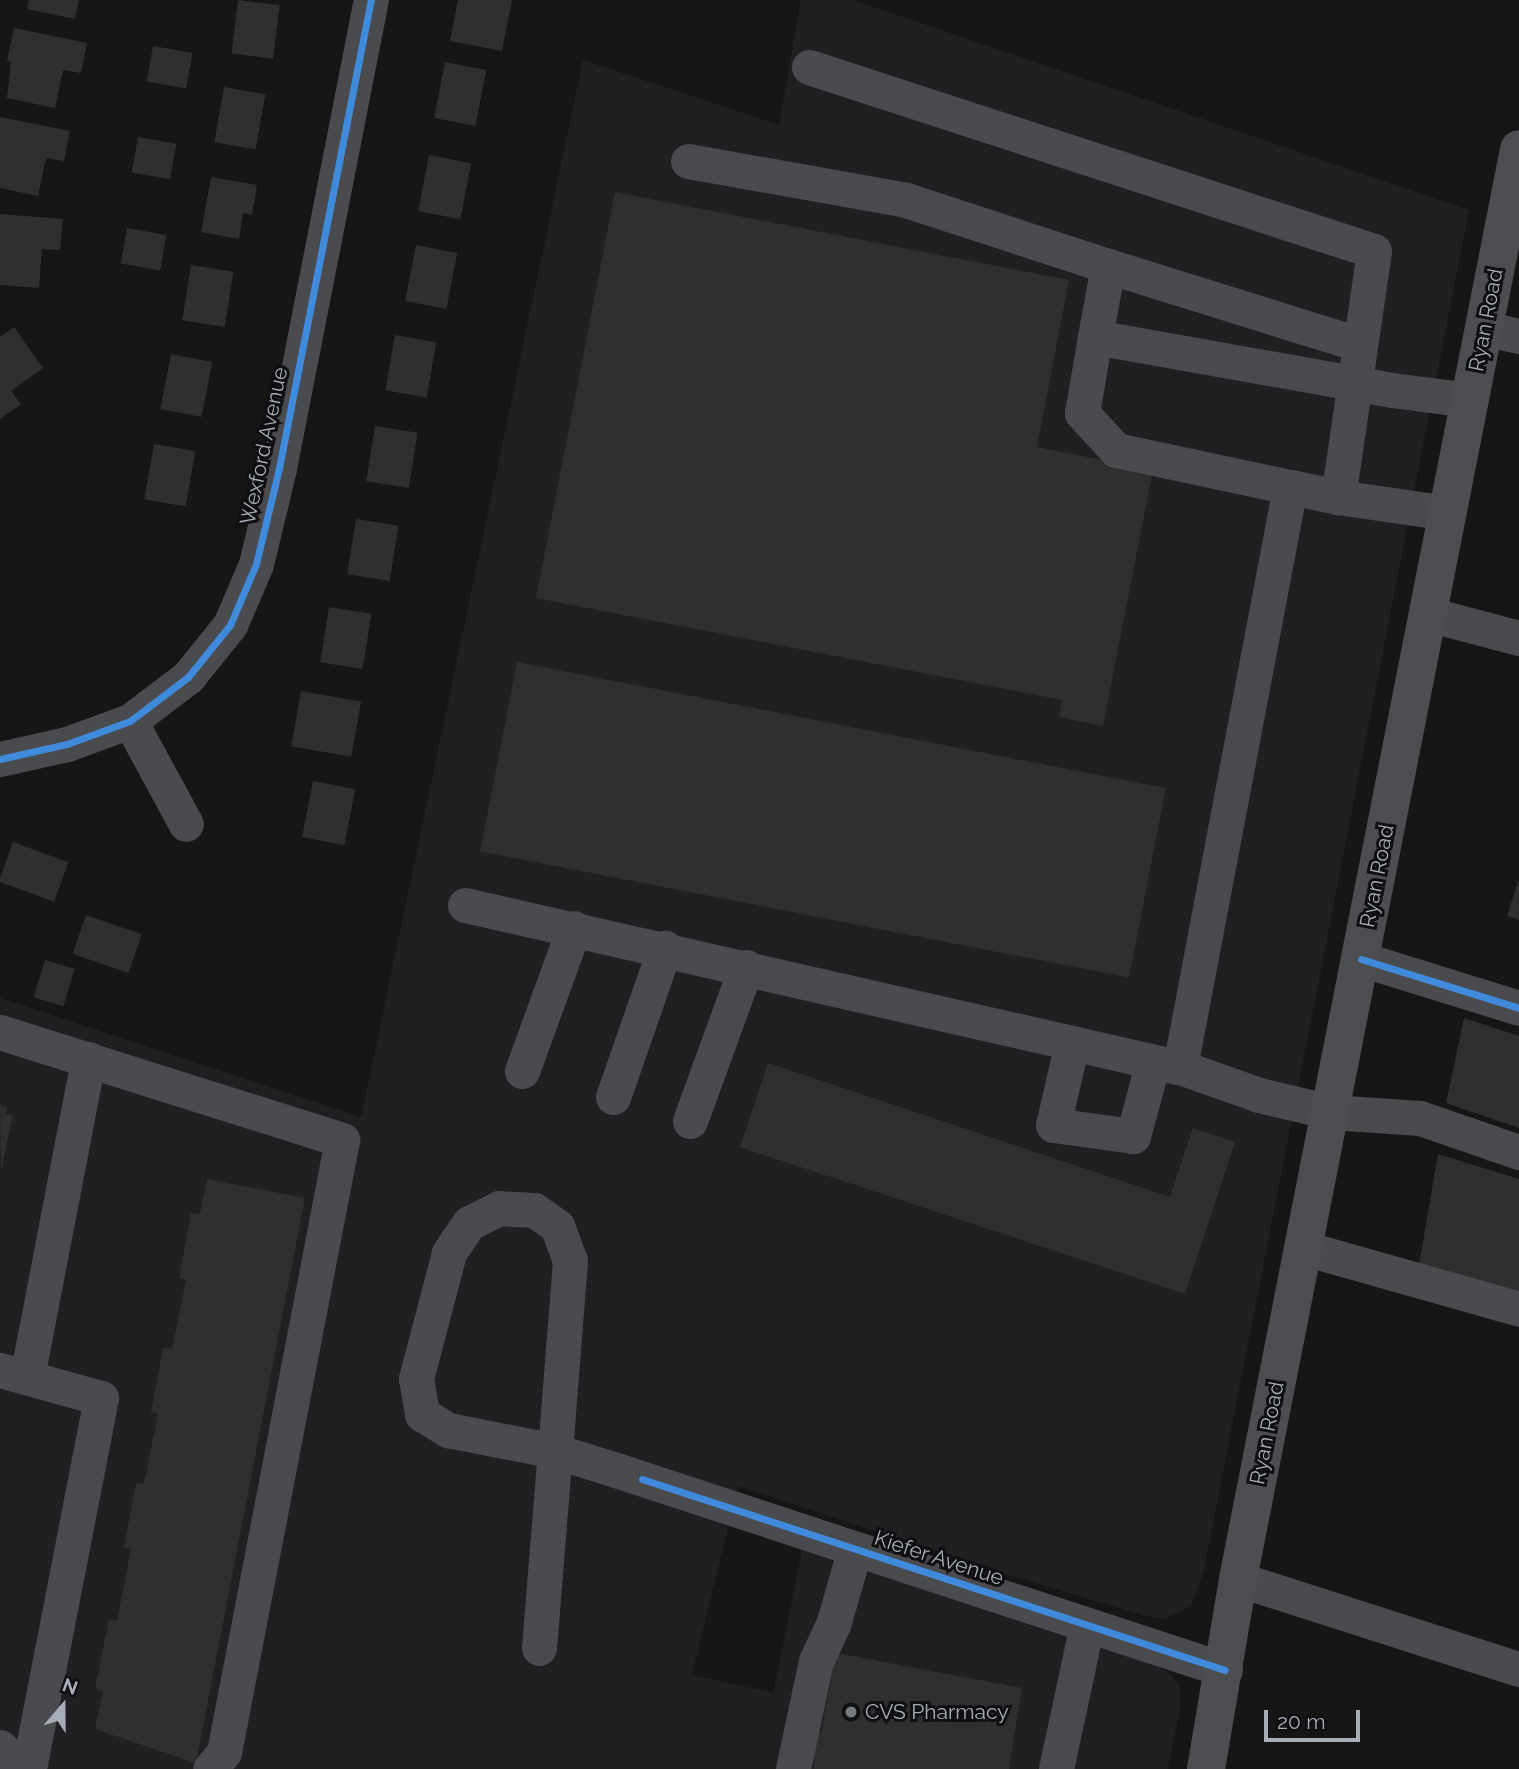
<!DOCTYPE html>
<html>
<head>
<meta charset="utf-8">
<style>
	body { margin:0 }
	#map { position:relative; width:1519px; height:1769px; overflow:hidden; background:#161616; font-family:Raleway,sans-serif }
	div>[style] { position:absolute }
	.built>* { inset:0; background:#202022 }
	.building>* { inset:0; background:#2f2f30; transform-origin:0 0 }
	.minor>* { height:35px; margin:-17.5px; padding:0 17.5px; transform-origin:17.5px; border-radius:17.5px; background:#4a4b4f }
	.major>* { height:38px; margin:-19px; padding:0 19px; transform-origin:19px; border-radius:19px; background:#4c4e51 }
	.cycleway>* { height:7px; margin:-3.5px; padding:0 3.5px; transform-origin:3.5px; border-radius:3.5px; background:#408adc }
	.dots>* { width:19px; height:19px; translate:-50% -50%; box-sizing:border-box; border:4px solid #101012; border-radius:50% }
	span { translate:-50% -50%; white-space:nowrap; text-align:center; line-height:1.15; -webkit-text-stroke:6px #101012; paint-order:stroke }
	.street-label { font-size:21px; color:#a6adb7 }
	.poi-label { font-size:21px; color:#a6adb7 }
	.left { translate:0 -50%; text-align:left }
	.north { position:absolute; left:28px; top:1671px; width:70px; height:70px; -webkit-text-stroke:5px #101012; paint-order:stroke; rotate:20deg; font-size:19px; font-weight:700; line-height:28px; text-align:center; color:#a6adb7 }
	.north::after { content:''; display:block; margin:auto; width:24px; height:32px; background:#a6adb7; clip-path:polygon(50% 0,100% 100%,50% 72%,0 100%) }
	.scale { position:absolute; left:1264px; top:1710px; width:96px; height:32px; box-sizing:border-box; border:4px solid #a6adb7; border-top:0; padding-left:9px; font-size:21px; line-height:24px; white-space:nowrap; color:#a6adb7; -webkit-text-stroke:5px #101012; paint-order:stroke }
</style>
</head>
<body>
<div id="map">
	<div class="built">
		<div style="clip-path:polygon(801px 0,853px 0,1469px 210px,1204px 1570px,1191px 1606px,1164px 1619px,1142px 1615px,1009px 1575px,738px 1486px,692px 1675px,773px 1693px,803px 1547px,1151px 1663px,1168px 1672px,1179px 1685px,1181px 1705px,1168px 1769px,0 1769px,0 998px,361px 1117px,583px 60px,779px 125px)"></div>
	</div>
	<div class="building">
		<div style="clip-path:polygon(29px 0,79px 0,75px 19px,27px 9px)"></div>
		<div style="left:238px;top:0;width:42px;height:54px;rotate:7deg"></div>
		<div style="clip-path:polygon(458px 0,512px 0,502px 51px,450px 41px)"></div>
		<div style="clip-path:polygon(14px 28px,87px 43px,81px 73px,63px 70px,55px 108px,7px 98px,11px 62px,7px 61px)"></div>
		<div style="left:153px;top:46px;width:40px;height:36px;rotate:10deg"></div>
		<div style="left:445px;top:62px;width:42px;height:57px;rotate:11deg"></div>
		<div style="left:224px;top:87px;width:42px;height:56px;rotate:10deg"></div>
		<div style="clip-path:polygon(0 117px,70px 131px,64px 161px,46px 158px,38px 196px,0 188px)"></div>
		<div style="left:138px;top:137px;width:39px;height:36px;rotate:10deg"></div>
		<div style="left:429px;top:155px;width:43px;height:57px;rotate:11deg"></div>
		<div style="clip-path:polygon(211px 177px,257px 185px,252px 215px,243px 213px,239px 239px,201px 232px)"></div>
		<div style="clip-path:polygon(615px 192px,1069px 280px,1037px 447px,1153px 470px,1103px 726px,1059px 717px,1062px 700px,536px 598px)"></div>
		<div style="clip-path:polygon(0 214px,63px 219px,60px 250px,42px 249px,39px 288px,0 285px)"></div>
		<div style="left:127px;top:228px;width:40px;height:36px;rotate:10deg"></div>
		<div style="left:416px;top:245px;width:42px;height:57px;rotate:11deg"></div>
		<div style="left:191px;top:265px;width:43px;height:56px;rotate:9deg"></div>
		<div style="clip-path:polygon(14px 327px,43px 368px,11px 391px,21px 404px,0 419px,0 337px)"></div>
		<div style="left:395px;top:335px;width:42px;height:56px;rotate:10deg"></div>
		<div style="left:171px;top:354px;width:42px;height:56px;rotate:11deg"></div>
		<div style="left:375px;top:426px;width:43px;height:56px;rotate:9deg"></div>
		<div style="left:154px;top:444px;width:42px;height:56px;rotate:10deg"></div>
		<div style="left:356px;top:519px;width:43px;height:56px;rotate:9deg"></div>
		<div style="left:329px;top:607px;width:43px;height:56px;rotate:9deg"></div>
		<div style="left:517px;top:662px;width:661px;height:193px;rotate:11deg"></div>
		<div style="left:301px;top:691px;width:61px;height:56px;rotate:10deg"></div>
		<div style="left:313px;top:781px;width:43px;height:57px;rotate:11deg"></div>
		<div style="left:13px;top:842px;width:59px;height:42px;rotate:20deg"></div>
		<div style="clip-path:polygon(1518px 881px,1519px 881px,1519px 920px,1507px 916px)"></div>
		<div style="left:86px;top:915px;width:59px;height:41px;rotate:19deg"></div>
		<div style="left:45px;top:960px;width:31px;height:39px;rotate:17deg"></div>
		<div style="clip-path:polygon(1464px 1018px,1519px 1036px,1519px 1128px,1446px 1103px)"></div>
		<div style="clip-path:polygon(768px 1063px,1170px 1197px,1193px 1128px,1235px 1142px,1185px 1294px,740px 1147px)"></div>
		<div style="clip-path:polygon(0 1105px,7px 1107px,6px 1114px,13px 1115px,1px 1172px)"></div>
		<div style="clip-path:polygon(1438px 1154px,1519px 1179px,1519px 1298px,1418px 1271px)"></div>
		<div style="clip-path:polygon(207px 1179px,305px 1198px,196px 1763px,95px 1729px,103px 1691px,95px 1689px,109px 1619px,117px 1621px,131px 1549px,124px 1548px,136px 1483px,144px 1484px,158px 1414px,151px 1412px,163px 1348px,172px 1349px,186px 1280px,179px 1278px,191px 1213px,200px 1214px)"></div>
		<div style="clip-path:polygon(836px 1653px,1022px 1688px,1009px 1769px,813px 1769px,815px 1761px,781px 1754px,800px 1730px,821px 1733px)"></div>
	</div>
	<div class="minor">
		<div style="left:809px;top:67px;width:594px;rotate:18.04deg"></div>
		<div style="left:1374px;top:251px;width:249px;rotate:98.3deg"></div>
		<div style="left:1338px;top:497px;width:111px;rotate:8.3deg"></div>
		<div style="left:688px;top:161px;width:221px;rotate:10.1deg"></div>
		<div style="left:906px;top:200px;width:213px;rotate:18.1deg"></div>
		<div style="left:1108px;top:266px;width:72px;rotate:100.4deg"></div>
		<div style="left:1095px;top:337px;width:302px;rotate:10.1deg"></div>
		<div style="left:1392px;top:390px;width:79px;rotate:7.3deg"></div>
		<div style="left:1108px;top:266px;width:262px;rotate:17.3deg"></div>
		<div style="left:1484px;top:328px;width:36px;rotate:13deg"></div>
		<div style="left:1095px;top:337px;width:77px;rotate:99.7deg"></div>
		<div style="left:1082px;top:413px;width:50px;rotate:47.4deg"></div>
		<div style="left:1116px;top:450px;width:178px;rotate:12deg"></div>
		<div style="left:1338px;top:497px;width:49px;rotate:-168.2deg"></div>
		<div style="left:1290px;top:487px;width:590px;rotate:100.74deg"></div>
		<div style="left:1180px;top:1067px;width:84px;rotate:19.5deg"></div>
		<div style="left:1259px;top:1095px;width:74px;rotate:13.3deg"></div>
		<div style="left:1331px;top:1112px;width:89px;rotate:3.9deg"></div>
		<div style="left:1420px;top:1118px;width:105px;rotate:19deg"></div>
		<div style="left:1428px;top:614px;width:94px;rotate:14.8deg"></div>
		<div style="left:130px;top:721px;width:117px;rotate:61.5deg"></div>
		<div style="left:0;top:759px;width:69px;rotate:-12.6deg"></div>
		<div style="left:67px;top:744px;width:67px;rotate:-20.1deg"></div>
		<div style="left:130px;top:721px;width:73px;rotate:-37.2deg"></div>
		<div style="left:188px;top:677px;width:67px;rotate:-51.1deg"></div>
		<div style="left:230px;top:625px;width:66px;rotate:-66.9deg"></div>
		<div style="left:256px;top:564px;width:99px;rotate:-76.5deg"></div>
		<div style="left:279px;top:468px;width:477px;rotate:-78.9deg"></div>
		<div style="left:465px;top:905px;width:622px;rotate:12.81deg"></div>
		<div style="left:1072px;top:1043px;width:84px;rotate:103deg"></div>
		<div style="left:1053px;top:1125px;width:81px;rotate:7.8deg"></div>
		<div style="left:1133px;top:1136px;width:77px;rotate:-74.9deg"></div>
		<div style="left:1361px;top:959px;width:165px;rotate:17.2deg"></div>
		<div style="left:0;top:1032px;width:359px;rotate:17.5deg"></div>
		<div style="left:342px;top:1140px;width:623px;rotate:100.91deg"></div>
		<div style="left:224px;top:1752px;width:22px;rotate:129deg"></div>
		<div style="left:1072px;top:1043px;width:108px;rotate:12.9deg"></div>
		<div style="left:522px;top:1071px;width:152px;rotate:-70deg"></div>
		<div style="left:613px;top:1097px;width:158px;rotate:-70.8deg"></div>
		<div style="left:690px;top:1121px;width:164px;rotate:-70deg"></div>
		<div style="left:1304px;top:1248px;width:223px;rotate:15.8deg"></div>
		<div style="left:0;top:1370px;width:105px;rotate:15.5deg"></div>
		<div style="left:101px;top:1398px;width:378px;rotate:101deg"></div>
		<div style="left:27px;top:1377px;width:324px;rotate:-79.1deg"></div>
		<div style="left:1238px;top:1579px;width:295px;rotate:17.8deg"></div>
		<div style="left:539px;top:1648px;width:198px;rotate:-85.4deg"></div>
		<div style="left:555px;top:1451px;width:191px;rotate:-85.5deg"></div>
		<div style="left:570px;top:1261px;width:37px;rotate:-110deg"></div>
		<div style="left:557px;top:1226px;width:28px;rotate:-145deg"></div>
		<div style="left:534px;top:1210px;width:35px;rotate:-177deg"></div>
		<div style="left:499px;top:1208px;width:34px;rotate:153deg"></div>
		<div style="left:469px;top:1223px;width:36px;rotate:124deg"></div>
		<div style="left:449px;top:1253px;width:130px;rotate:104.7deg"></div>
		<div style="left:416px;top:1379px;width:36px;rotate:80deg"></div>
		<div style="left:422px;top:1414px;width:31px;rotate:32deg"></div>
		<div style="left:448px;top:1430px;width:109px;rotate:11.1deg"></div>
		<div style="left:555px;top:1451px;width:64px;rotate:17.3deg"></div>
		<div style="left:616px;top:1470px;width:641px;rotate:18.18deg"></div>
		<div style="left:0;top:1747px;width:30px;rotate:48deg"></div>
		<div style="left:793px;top:1769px;width:110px;rotate:-78deg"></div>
		<div style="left:816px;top:1661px;width:40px;rotate:-65deg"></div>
		<div style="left:833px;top:1625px;width:79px;rotate:-73.9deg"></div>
		<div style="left:1056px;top:1769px;width:147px;rotate:-77.9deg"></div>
	</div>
	<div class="major">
		<div style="left:1206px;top:1769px;width:193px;rotate:-80.4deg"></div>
		<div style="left:1238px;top:1579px;width:1457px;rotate:-78.88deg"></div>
	</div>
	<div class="cycleway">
		<div style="left:0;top:759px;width:69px;rotate:-12.6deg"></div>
		<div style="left:67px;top:744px;width:67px;rotate:-20.1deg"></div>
		<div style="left:130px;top:721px;width:73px;rotate:-37.2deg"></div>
		<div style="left:188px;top:677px;width:67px;rotate:-51.1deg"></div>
		<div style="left:230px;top:625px;width:66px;rotate:-66.9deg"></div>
		<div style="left:256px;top:564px;width:99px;rotate:-76.5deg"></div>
		<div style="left:279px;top:468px;width:477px;rotate:-78.9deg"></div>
		<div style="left:1361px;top:959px;width:165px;rotate:17.2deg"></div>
		<div style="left:642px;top:1479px;width:613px;rotate:18.14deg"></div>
	</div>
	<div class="dots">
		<div style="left:851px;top:1712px;background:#74787f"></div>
	</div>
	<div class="street-label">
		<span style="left:1486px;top:320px;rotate:-79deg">Ryan Road</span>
		<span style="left:264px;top:446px;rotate:-78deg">Wexford Avenue</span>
		<span style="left:1377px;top:876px;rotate:-79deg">Ryan Road</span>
		<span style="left:1267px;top:1433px;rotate:-79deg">Ryan Road</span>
		<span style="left:939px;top:1558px;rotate:18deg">Kiefer Avenue</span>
	</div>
	<div class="poi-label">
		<span class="left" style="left:865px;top:1712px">CVS Pharmacy</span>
	</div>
	<div class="north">N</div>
	<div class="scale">20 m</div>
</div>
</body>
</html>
